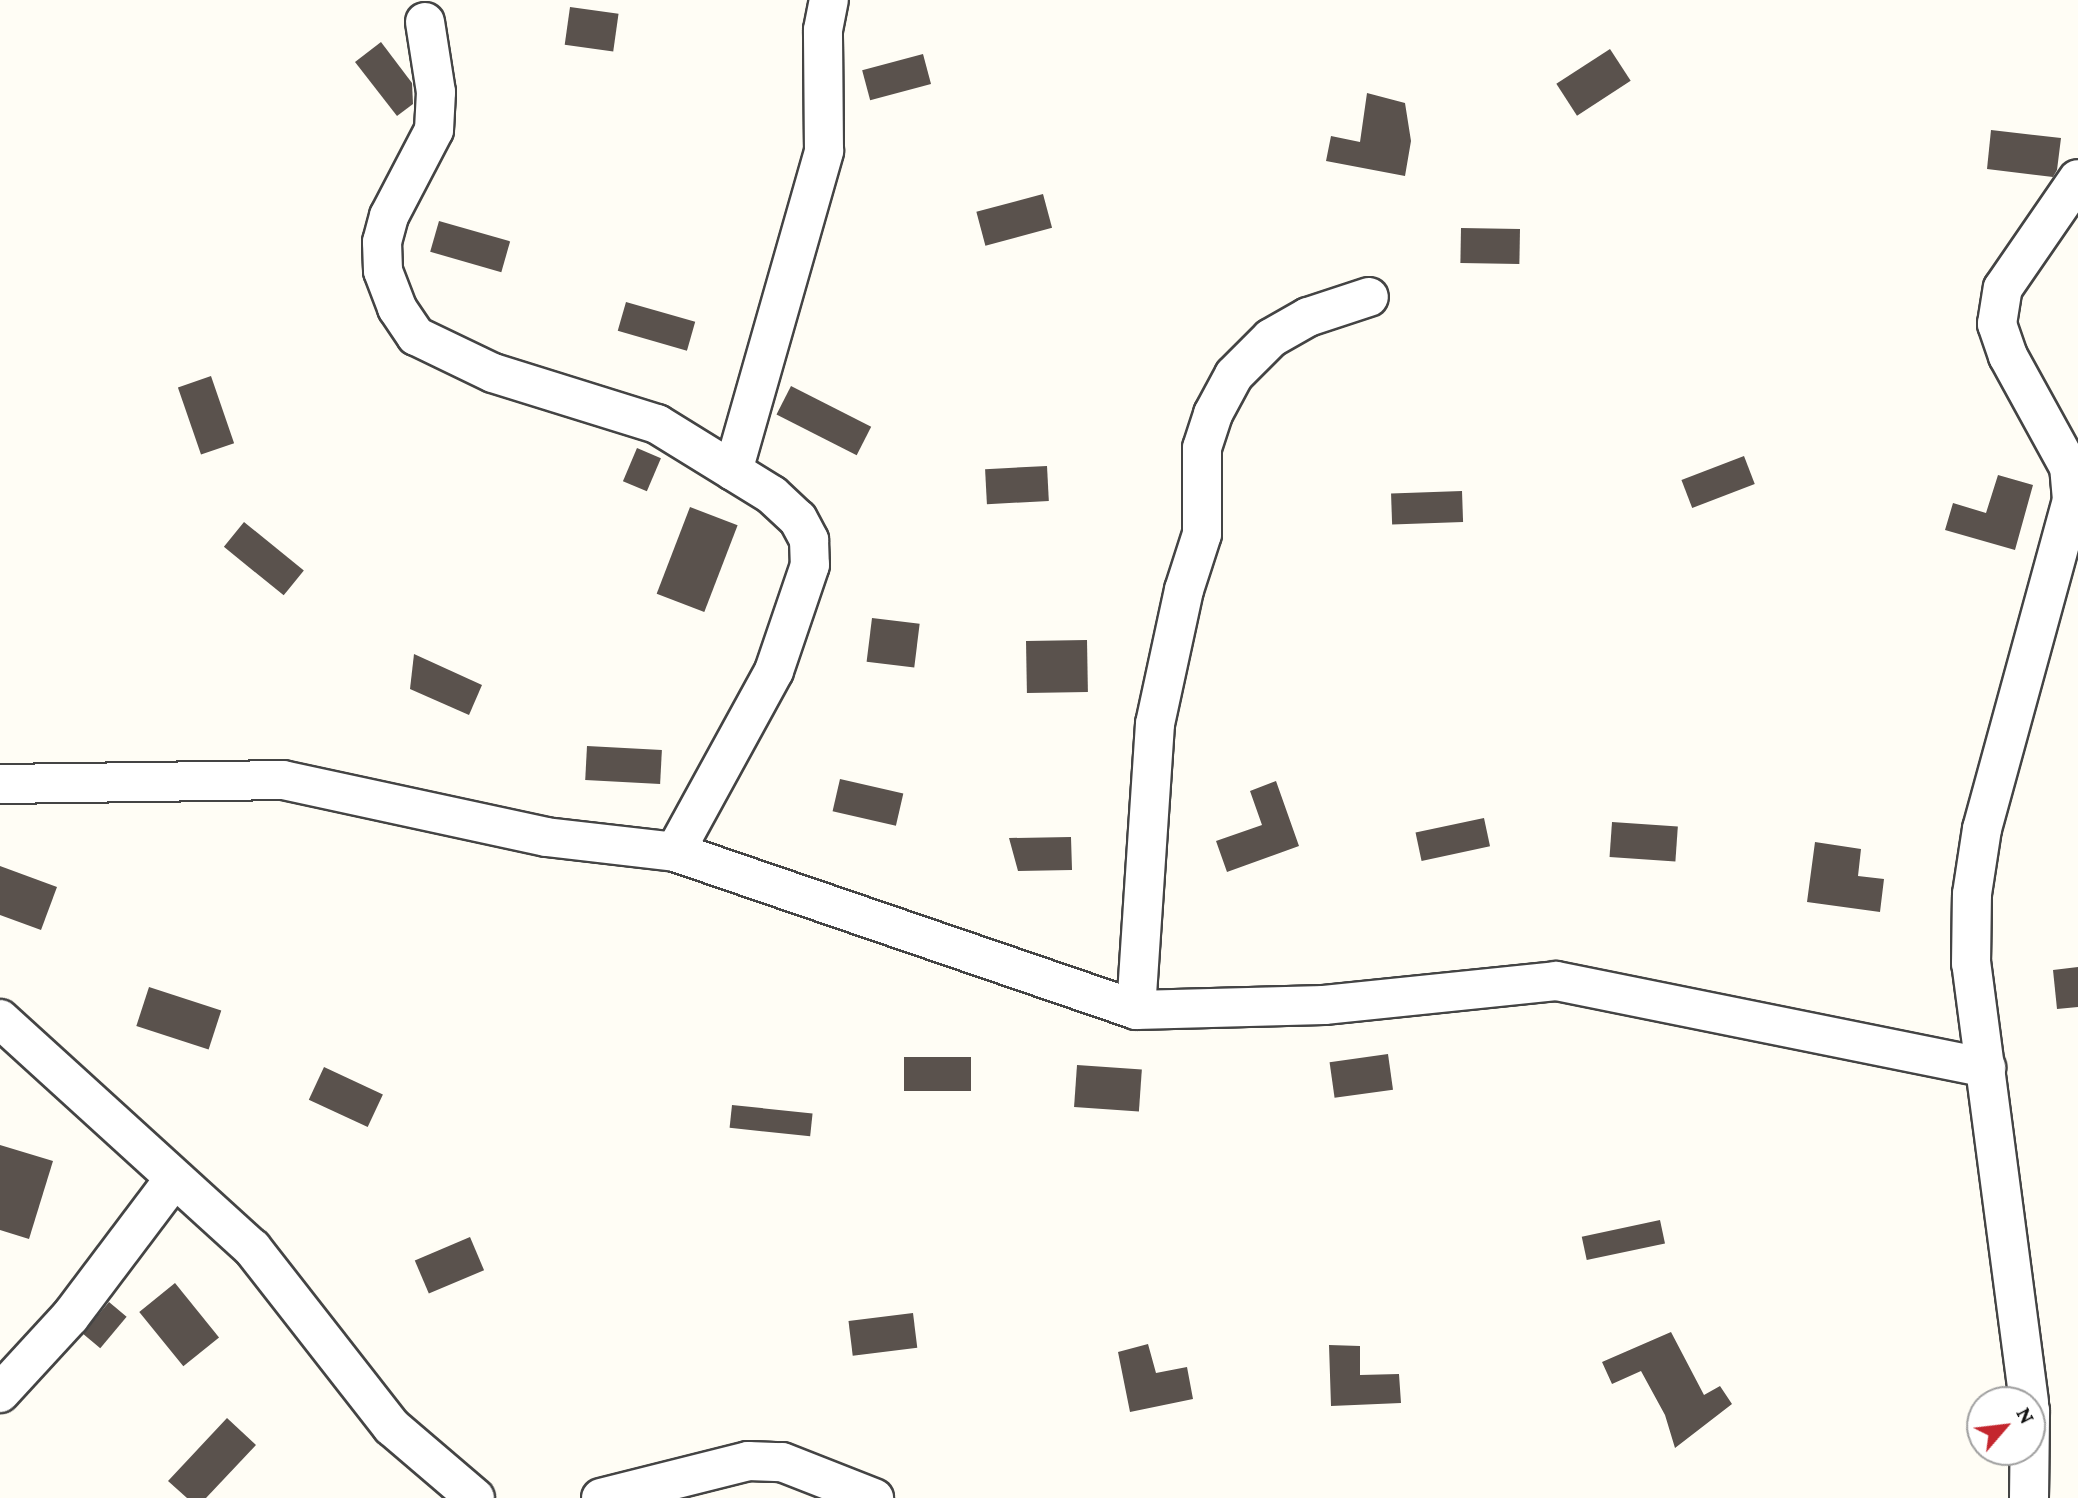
<!DOCTYPE html>
<html>
<head>
<meta charset="utf-8">
<style>
	body { margin:0 }
	#map { position:relative; width:2078px; height:1498px; overflow:hidden; background:#fffdf5; font-family:"Crimson Pro",serif }
	div>[style] { position:absolute }
	.building>* { inset:0; background:#5a524d; transform-origin:0 0 }
	.roads { filter:drop-shadow(2px 0 #444) drop-shadow(-2px 0 #444) drop-shadow(0 2px #444) drop-shadow(0 -2px #444) }
	.minor>* { height:38px; margin:-19px; padding:0 19px; transform-origin:19px; border-radius:19px; background:#fff }
	span { translate:-50% -50%; white-space:nowrap; text-align:center; line-height:1.15; -webkit-text-stroke:8px #fff; paint-order:stroke }
	.north { position:absolute; left:1966px; top:1386px; width:80px; height:80px; box-sizing:border-box; background:#fff; border:2px solid #a0a0a0; border-radius:50%; rotate:62deg; font-size:22px; font-weight:700; line-height:32px; text-align:center; color:#111 }
	.north::after { content:''; display:block; margin:auto; width:28px; height:36px; background:#c4262e; clip-path:polygon(50% 0,100% 100%,50% 72%,0 100%) }
</style>
</head>
<body>
<div id="map">
	<div class="building">
		<div style="left:570px;top:7px;width:49px;height:38px;rotate:8deg"></div>
		<div style="clip-path:polygon(381px 42px,412px 83px,413px 104px,397px 116px,355px 62px)"></div>
		<div style="left:1610px;top:49px;width:38px;height:64px;rotate:57deg"></div>
		<div style="left:923px;top:54px;width:31px;height:63px;rotate:75deg"></div>
		<div style="clip-path:polygon(1367px 93px,1405px 103px,1411px 141px,1405px 176px,1326px 161px,1331px 136px,1360px 142px)"></div>
		<div style="clip-path:polygon(1991px 130px,2061px 138px,2057px 170px,2053px 177px,1987px 169px)"></div>
		<div style="left:1043px;top:194px;width:35px;height:69px;rotate:75deg"></div>
		<div style="left:439px;top:221px;width:74px;height:32px;rotate:16deg"></div>
		<div style="left:1461px;top:228px;width:59px;height:35px;rotate:1deg"></div>
		<div style="left:626px;top:302px;width:72px;height:30px;rotate:16deg"></div>
		<div style="left:211px;top:376px;width:71px;height:35px;rotate:71deg"></div>
		<div style="left:791px;top:386px;width:90px;height:32px;rotate:27deg"></div>
		<div style="left:637px;top:448px;width:26px;height:36px;rotate:23deg"></div>
		<div style="left:1744px;top:456px;width:30px;height:67px;rotate:69deg"></div>
		<div style="left:1047px;top:466px;width:35px;height:62px;rotate:87deg"></div>
		<div style="clip-path:polygon(1998px 475px,2033px 485px,2015px 550px,1945px 530px,1953px 503px,1986px 513px)"></div>
		<div style="left:1462px;top:491px;width:31px;height:71px;rotate:88deg"></div>
		<div style="left:690px;top:507px;width:51px;height:93px;rotate:21deg"></div>
		<div style="left:244px;top:522px;width:77px;height:32px;rotate:39deg"></div>
		<div style="left:872px;top:618px;width:48px;height:44px;rotate:7deg"></div>
		<div style="left:1087px;top:640px;width:52px;height:61px;rotate:89deg"></div>
		<div style="clip-path:polygon(414px 654px,482px 685px,469px 715px,410px 689px)"></div>
		<div style="left:587px;top:746px;width:75px;height:34px;rotate:3deg"></div>
		<div style="left:840px;top:779px;width:65px;height:33px;rotate:13deg"></div>
		<div style="clip-path:polygon(1276px 781px,1299px 846px,1227px 872px,1216px 841px,1262px 825px,1250px 791px)"></div>
		<div style="left:1484px;top:818px;width:29px;height:70px;rotate:78deg"></div>
		<div style="left:1612px;top:822px;width:66px;height:35px;rotate:4deg"></div>
		<div style="clip-path:polygon(1071px 837px,1072px 870px,1018px 871px,1009px 838px)"></div>
		<div style="clip-path:polygon(1815px 842px,1861px 849px,1858px 876px,1884px 879px,1880px 912px,1807px 902px)"></div>
		<div style="clip-path:polygon(0 866px,57px 887px,41px 930px,0 915px)"></div>
		<div style="clip-path:polygon(2078px 967px,2078px 1007px,2057px 1009px,2053px 970px)"></div>
		<div style="left:149px;top:987px;width:76px;height:41px;rotate:18deg"></div>
		<div style="left:1388px;top:1054px;width:36px;height:59px;rotate:82deg"></div>
		<div style="left:904px;top:1057px;width:67px;height:34px"></div>
		<div style="left:1077px;top:1065px;width:65px;height:42px;rotate:4deg"></div>
		<div style="left:324px;top:1067px;width:65px;height:36px;rotate:25deg"></div>
		<div style="left:732px;top:1105px;width:81px;height:23px;rotate:6deg"></div>
		<div style="clip-path:polygon(0 1145px,53px 1161px,29px 1239px,0 1230px)"></div>
		<div style="left:1660px;top:1220px;width:24px;height:80px;rotate:78deg"></div>
		<div style="left:470px;top:1237px;width:36px;height:60px;rotate:67deg"></div>
		<div style="left:175px;top:1283px;width:70px;height:46px;rotate:51deg"></div>
		<div style="left:109px;top:1302px;width:23px;height:41px;rotate:40deg"></div>
		<div style="left:913px;top:1313px;width:35px;height:65px;rotate:83deg"></div>
		<div style="clip-path:polygon(1671px 1332px,1704px 1395px,1720px 1386px,1732px 1404px,1675px 1448px,1665px 1415px,1641px 1371px,1612px 1384px,1602px 1362px)"></div>
		<div style="clip-path:polygon(1148px 1344px,1156px 1373px,1187px 1367px,1193px 1399px,1130px 1412px,1118px 1352px)"></div>
		<div style="clip-path:polygon(1329px 1345px,1360px 1346px,1360px 1375px,1399px 1374px,1401px 1403px,1331px 1406px)"></div>
		<div style="clip-path:polygon(227px 1418px,256px 1445px,206px 1498px,187px 1498px,168px 1481px)"></div>
	</div>
	<div class="roads">
		<div class="minor">
			<div style="left:425px;top:22px;width:71px;rotate:81.1deg"></div>
			<div style="left:436px;top:92px;width:38px;rotate:93deg"></div>
			<div style="left:434px;top:130px;width:97px;rotate:117.6deg"></div>
			<div style="left:389px;top:216px;width:27px;rotate:105deg"></div>
			<div style="left:382px;top:242px;width:29px;rotate:88deg"></div>
			<div style="left:383px;top:271px;width:40px;rotate:69deg"></div>
			<div style="left:397px;top:308px;width:34px;rotate:56deg"></div>
			<div style="left:416px;top:336px;width:85px;rotate:25.7deg"></div>
			<div style="left:493px;top:373px;width:172px;rotate:17.3deg"></div>
			<div style="left:657px;top:424px;width:135px;rotate:31.7deg"></div>
			<div style="left:772px;top:495px;width:35px;rotate:43deg"></div>
			<div style="left:798px;top:519px;width:24px;rotate:62deg"></div>
			<div style="left:809px;top:540px;width:25px;rotate:88deg"></div>
			<div style="left:810px;top:565px;width:112px;rotate:108.8deg"></div>
			<div style="left:774px;top:671px;width:206px;rotate:118.7deg"></div>
			<div style="left:733px;top:471px;width:333px;rotate:-74.1deg"></div>
			<div style="left:824px;top:151px;width:121px;rotate:-90.5deg"></div>
			<div style="left:823px;top:30px;width:31px;rotate:-79deg"></div>
			<div style="left:0;top:784px;width:283px;rotate:-0.8deg"></div>
			<div style="left:283px;top:780px;width:269px;rotate:12.2deg"></div>
			<div style="left:546px;top:837px;width:130px;rotate:6.6deg"></div>
			<div style="left:675px;top:852px;width:487px;rotate:18.9deg"></div>
			<div style="left:1136px;top:1010px;width:188px;rotate:-1.5deg"></div>
			<div style="left:1324px;top:1005px;width:233px;rotate:-5.9deg"></div>
			<div style="left:1556px;top:981px;width:439px;rotate:11.4deg"></div>
			<div style="left:1136px;top:1010px;width:287px;rotate:-86.2deg"></div>
			<div style="left:1155px;top:724px;width:137px;rotate:-77.8deg"></div>
			<div style="left:1184px;top:590px;width:59px;rotate:-72.2deg"></div>
			<div style="left:1202px;top:534px;width:86px;rotate:-90deg"></div>
			<div style="left:1202px;top:448px;width:36px;rotate:-72deg"></div>
			<div style="left:1213px;top:414px;width:44px;rotate:-61.7deg"></div>
			<div style="left:1234px;top:375px;width:52px;rotate:-45deg"></div>
			<div style="left:1271px;top:338px;width:43px;rotate:-29.6deg"></div>
			<div style="left:1308px;top:317px;width:64px;rotate:-18.2deg"></div>
			<div style="left:0;top:1019px;width:341px;rotate:42.3deg"></div>
			<div style="left:252px;top:1248px;width:227px;rotate:52deg"></div>
			<div style="left:392px;top:1427px;width:109px;rotate:40.5deg"></div>
			<div style="left:0;top:1393px;width:103px;rotate:-47.4deg"></div>
			<div style="left:70px;top:1317px;width:173px;rotate:-53deg"></div>
			<div style="left:2029px;top:1402px;width:442px;rotate:-97.5deg"></div>
			<div style="left:1971px;top:964px;width:70px;rotate:-89.2deg"></div>
			<div style="left:1972px;top:894px;width:66px;rotate:-81.3deg"></div>
			<div style="left:1982px;top:829px;width:341px;rotate:-74.7deg"></div>
			<div style="left:2072px;top:500px;width:33px;rotate:-95deg"></div>
			<div style="left:2069px;top:467px;width:127px;rotate:-118.8deg"></div>
			<div style="left:2008px;top:356px;width:34px;rotate:-109deg"></div>
			<div style="left:1997px;top:324px;width:36px;rotate:-81deg"></div>
			<div style="left:2003px;top:288px;width:132px;rotate:-55.5deg"></div>
			<div style="left:601px;top:1498px;width:152px;rotate:-14.1deg"></div>
			<div style="left:748px;top:1461px;width:34px;rotate:2deg"></div>
			<div style="left:782px;top:1462px;width:99px;rotate:21.4deg"></div>
			<div style="left:2029px;top:1498px;width:88px;rotate:-89.3deg"></div>
		</div>
	</div>
	<div class="north">N</div>
</div>
</body>
</html>
